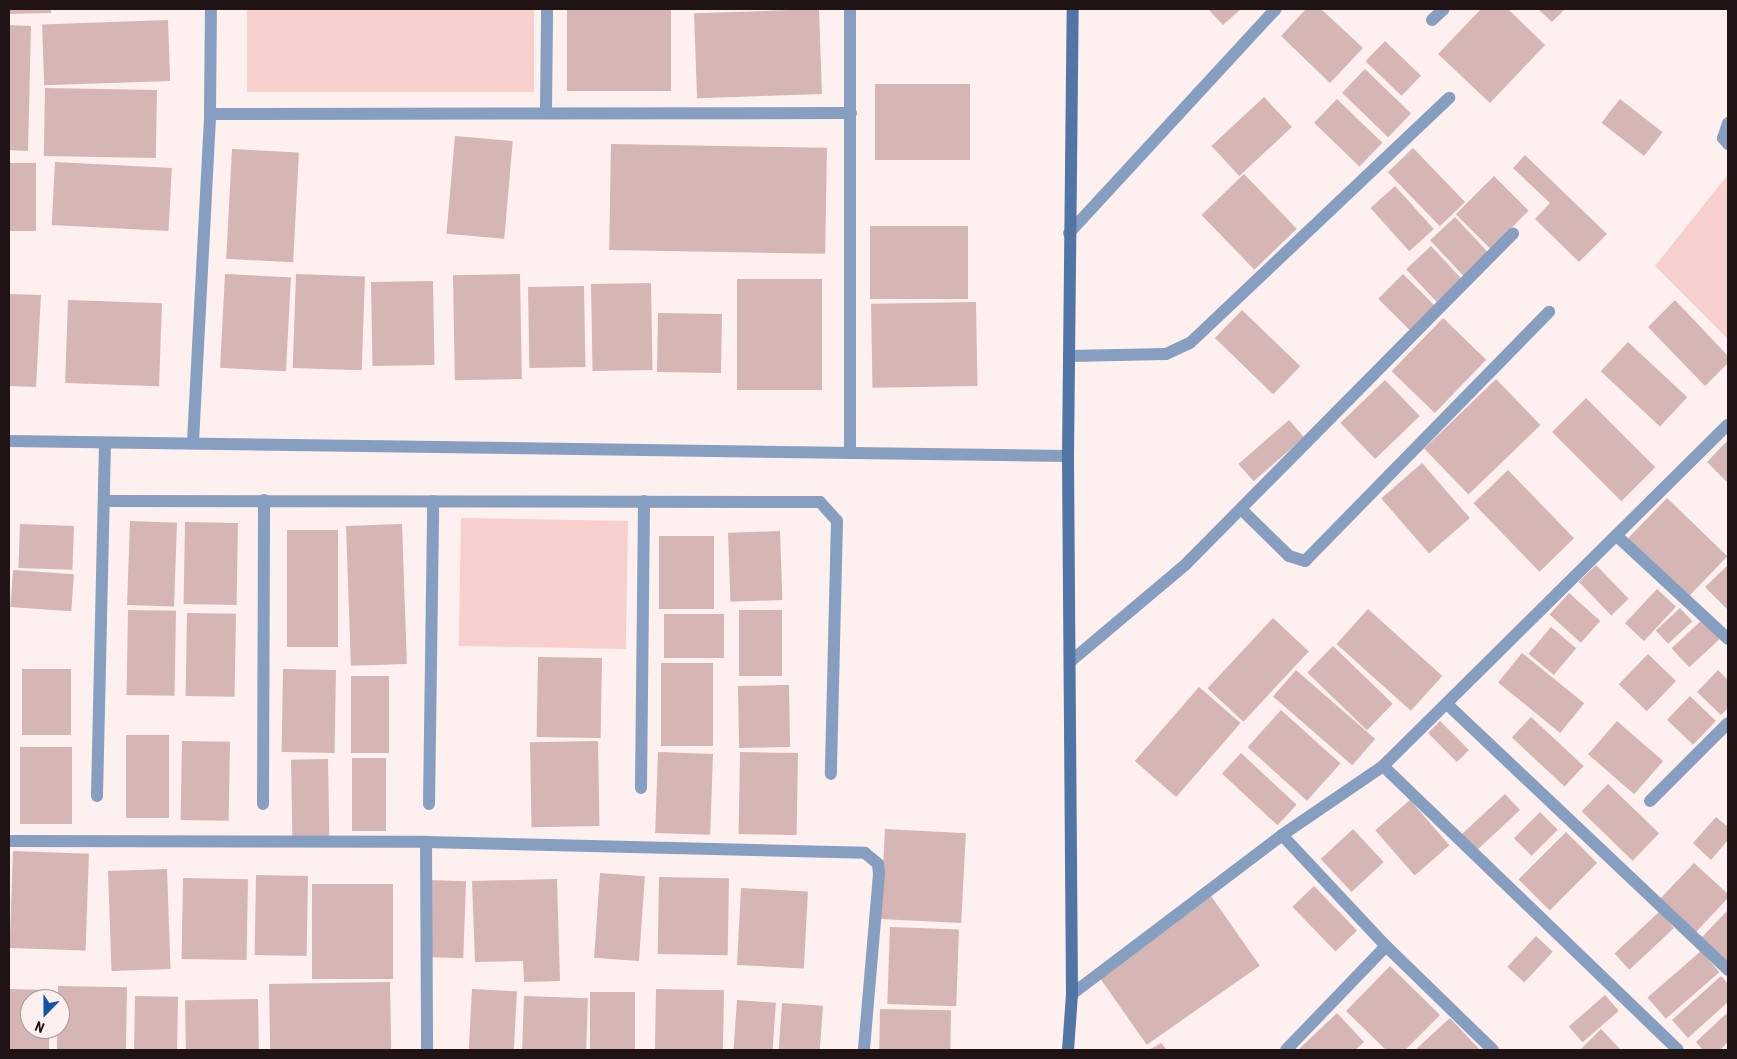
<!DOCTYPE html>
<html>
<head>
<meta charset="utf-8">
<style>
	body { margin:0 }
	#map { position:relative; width:1737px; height:1059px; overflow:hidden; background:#fdf0ef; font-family:"Roboto Condensed",sans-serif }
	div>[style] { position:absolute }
	.green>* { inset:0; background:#f7cfcc; transform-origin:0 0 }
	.building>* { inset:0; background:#d5b6b4; transform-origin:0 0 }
	.street>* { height:12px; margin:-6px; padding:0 6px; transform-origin:6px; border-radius:6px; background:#869ec0 }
	.secondary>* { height:12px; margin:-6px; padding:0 6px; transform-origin:6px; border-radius:6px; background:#5175a5 }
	span { translate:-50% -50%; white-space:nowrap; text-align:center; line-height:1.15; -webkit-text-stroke:4px #fdf0ef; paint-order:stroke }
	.frame { position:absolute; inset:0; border:10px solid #1f1413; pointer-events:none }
	.north { position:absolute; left:20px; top:989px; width:50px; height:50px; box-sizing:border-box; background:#fdf0ef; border:1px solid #a49897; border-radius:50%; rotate:202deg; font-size:14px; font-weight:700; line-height:20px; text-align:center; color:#1f1413 }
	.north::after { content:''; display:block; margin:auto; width:18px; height:22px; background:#1155a5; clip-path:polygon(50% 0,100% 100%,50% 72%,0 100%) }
</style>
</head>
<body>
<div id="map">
	<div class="green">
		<div style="left:247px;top:9px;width:287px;height:83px"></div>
		<div style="clip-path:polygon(1727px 176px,1728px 176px,1728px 339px,1655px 266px)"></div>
		<div style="left:461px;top:518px;width:167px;height:128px;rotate:1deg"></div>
	</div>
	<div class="building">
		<div style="clip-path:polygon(9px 9px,51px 9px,51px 13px,9px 14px)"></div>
		<div style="left:567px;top:9px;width:104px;height:82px"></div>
		<div style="left:819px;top:9px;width:85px;height:125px;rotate:88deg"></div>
		<div style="clip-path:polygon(1208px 9px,1241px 9px,1223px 25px)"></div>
		<div style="clip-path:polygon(1306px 9px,1321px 9px,1363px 48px,1330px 83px,1281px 36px)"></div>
		<div style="clip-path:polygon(1481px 9px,1508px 9px,1545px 45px,1490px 103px,1438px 54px)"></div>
		<div style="clip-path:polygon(1538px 9px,1565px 9px,1552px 22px)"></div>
		<div style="left:168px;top:20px;width:61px;height:126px;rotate:88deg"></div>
		<div style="clip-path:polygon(9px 25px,31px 26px,28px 151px,9px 150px)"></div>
		<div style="left:1385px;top:41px;width:50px;height:28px;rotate:44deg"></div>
		<div style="left:1365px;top:69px;width:64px;height:33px;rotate:44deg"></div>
		<div style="left:875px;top:84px;width:95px;height:76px"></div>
		<div style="left:45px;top:88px;width:112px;height:68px;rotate:1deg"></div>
		<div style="left:1264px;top:97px;width:41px;height:72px;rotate:47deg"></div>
		<div style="left:1337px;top:99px;width:63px;height:33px;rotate:44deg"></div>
		<div style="left:1620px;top:99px;width:54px;height:30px;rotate:38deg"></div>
		<div style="left:455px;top:136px;width:58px;height:98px;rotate:5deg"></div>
		<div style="left:611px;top:144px;width:216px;height:106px;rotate:1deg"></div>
		<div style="left:1413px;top:148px;width:75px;height:35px;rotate:46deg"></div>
		<div style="left:232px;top:149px;width:67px;height:110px;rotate:3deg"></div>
		<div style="clip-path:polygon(1525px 155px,1607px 234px,1579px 262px,1535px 219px,1550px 203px,1513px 168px)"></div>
		<div style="left:55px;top:162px;width:117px;height:63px;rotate:3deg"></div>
		<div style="left:9px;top:163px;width:27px;height:68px"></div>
		<div style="left:1244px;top:174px;width:76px;height:59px;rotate:46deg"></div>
		<div style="left:1494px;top:176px;width:49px;height:54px;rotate:45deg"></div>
		<div style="left:1395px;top:186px;width:58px;height:33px;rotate:48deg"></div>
		<div style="left:1455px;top:217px;width:50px;height:34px;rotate:47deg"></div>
		<div style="left:870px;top:226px;width:98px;height:73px"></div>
		<div style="left:1431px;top:246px;width:45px;height:34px;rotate:47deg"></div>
		<div style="left:225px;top:274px;width:66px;height:94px;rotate:3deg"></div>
		<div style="left:296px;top:274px;width:69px;height:94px;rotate:2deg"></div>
		<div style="left:520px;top:274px;width:105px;height:67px;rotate:89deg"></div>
		<div style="left:1403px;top:274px;width:45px;height:35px;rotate:45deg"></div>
		<div style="left:737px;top:279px;width:85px;height:111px"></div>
		<div style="left:433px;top:281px;width:84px;height:62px;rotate:89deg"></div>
		<div style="left:651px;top:283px;width:87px;height:60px;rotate:89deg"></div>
		<div style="left:584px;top:286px;width:81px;height:56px;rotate:89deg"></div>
		<div style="clip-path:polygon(9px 294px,41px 295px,36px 387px,9px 386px)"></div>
		<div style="left:68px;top:300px;width:94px;height:83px;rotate:2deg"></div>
		<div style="clip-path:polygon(1675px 300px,1728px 356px,1728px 363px,1705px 386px,1648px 327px)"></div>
		<div style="left:976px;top:302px;width:84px;height:105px;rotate:89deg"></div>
		<div style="left:1242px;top:310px;width:81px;height:39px;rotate:44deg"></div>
		<div style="left:658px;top:313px;width:64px;height:59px;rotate:1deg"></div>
		<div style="left:1443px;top:318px;width:60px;height:74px;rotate:44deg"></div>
		<div style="left:1628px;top:342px;width:81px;height:40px;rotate:43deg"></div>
		<div style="left:1496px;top:379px;width:64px;height:100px;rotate:46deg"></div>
		<div style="left:1385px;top:380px;width:50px;height:62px;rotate:46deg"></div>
		<div style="left:1586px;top:398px;width:98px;height:48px;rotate:45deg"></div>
		<div style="left:1289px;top:420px;width:23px;height:67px;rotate:49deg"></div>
		<div style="clip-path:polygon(1728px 440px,1728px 483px,1707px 462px)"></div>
		<div style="left:1422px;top:463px;width:73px;height:54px;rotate:49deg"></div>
		<div style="left:1508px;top:470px;width:95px;height:48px;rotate:46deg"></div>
		<div style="left:1667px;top:498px;width:84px;height:58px;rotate:44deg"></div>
		<div style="left:130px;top:521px;width:47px;height:84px;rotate:2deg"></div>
		<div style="left:185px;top:522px;width:53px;height:82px;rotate:1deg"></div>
		<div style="left:20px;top:524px;width:54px;height:44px;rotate:2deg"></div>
		<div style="left:402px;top:524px;width:140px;height:56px;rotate:88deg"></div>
		<div style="left:287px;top:530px;width:51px;height:117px"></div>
		<div style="left:780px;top:531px;width:69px;height:52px;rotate:88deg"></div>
		<div style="left:659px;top:536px;width:55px;height:73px"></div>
		<div style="left:1596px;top:565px;width:47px;height:24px;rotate:46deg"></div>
		<div style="clip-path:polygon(1728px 565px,1728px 610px,1705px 587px)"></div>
		<div style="left:13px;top:570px;width:61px;height:37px;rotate:4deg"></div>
		<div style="left:1657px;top:589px;width:26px;height:47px;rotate:43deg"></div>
		<div style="left:1569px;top:593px;width:42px;height:29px;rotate:42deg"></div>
		<div style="left:1680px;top:608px;width:18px;height:33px;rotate:47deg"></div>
		<div style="left:1368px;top:609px;width:100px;height:47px;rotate:42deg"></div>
		<div style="left:128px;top:610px;width:48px;height:85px;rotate:1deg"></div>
		<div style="left:739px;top:610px;width:43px;height:66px"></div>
		<div style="left:187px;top:613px;width:49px;height:83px;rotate:1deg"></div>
		<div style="left:724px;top:614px;width:44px;height:60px;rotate:90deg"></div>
		<div style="left:1273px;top:618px;width:49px;height:96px;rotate:43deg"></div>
		<div style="left:1703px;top:619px;width:26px;height:43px;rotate:47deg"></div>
		<div style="left:1551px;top:627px;width:33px;height:35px;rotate:40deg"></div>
		<div style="left:1333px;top:646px;width:83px;height:37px;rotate:44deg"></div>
		<div style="left:1522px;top:653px;width:80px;height:38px;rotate:39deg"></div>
		<div style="left:1648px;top:654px;width:39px;height:42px;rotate:44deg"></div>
		<div style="left:538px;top:657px;width:64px;height:80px;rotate:1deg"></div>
		<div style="left:661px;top:663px;width:52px;height:83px"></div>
		<div style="left:22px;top:669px;width:49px;height:66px"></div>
		<div style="left:283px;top:669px;width:53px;height:83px;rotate:1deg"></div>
		<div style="left:1296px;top:670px;width:105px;height:35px;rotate:41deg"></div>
		<div style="clip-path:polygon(1718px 670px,1728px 680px,1728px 708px,1721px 715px,1697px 692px)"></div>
		<div style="left:351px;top:676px;width:38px;height:77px"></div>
		<div style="left:789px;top:685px;width:62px;height:51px;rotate:89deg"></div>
		<div style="left:1199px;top:687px;width:55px;height:98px;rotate:41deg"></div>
		<div style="left:1690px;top:696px;width:36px;height:33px;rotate:44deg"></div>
		<div style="left:1281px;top:710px;width:80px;height:50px;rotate:42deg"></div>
		<div style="left:1531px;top:717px;width:72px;height:28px;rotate:43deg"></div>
		<div style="left:1440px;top:721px;width:41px;height:17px;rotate:45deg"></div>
		<div style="left:1617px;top:721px;width:61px;height:44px;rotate:41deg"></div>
		<div style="left:169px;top:735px;width:83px;height:43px;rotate:90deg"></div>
		<div style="left:182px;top:741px;width:48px;height:79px;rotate:1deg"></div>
		<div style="left:598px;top:741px;width:85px;height:68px;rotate:89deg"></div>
		<div style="left:20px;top:747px;width:52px;height:77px"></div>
		<div style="left:658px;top:752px;width:55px;height:81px;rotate:2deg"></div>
		<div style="left:740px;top:752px;width:58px;height:82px;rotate:1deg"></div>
		<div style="left:1241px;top:753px;width:76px;height:28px;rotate:43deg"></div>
		<div style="left:352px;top:758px;width:34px;height:73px"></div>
		<div style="left:328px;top:759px;width:79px;height:37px;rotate:89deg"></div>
		<div style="left:1608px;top:784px;width:71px;height:38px;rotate:44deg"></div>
		<div style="left:1505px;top:794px;width:22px;height:62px;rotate:47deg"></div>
		<div style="left:1410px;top:800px;width:60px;height:46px;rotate:49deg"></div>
		<div style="left:1540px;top:812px;width:25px;height:37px;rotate:45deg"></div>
		<div style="clip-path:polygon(1716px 817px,1728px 827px,1728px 840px,1711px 860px,1693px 843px)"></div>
		<div style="left:885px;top:829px;width:81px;height:90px;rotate:3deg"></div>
		<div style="left:1353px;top:829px;width:45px;height:44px;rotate:47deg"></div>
		<div style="left:1566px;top:832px;width:44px;height:67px;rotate:45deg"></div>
		<div style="left:13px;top:851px;width:76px;height:97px;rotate:2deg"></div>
		<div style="clip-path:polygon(1694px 863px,1728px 894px,1728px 898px,1695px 933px,1659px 900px)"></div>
		<div style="left:167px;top:869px;width:100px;height:59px;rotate:88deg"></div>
		<div style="left:600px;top:873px;width:45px;height:85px;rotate:4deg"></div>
		<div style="left:256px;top:875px;width:52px;height:80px;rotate:1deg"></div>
		<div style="left:659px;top:877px;width:70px;height:77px;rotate:1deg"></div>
		<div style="left:183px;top:878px;width:65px;height:81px;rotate:1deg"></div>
		<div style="clip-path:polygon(557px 879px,560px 981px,524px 982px,523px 961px,475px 962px,472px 881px)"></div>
		<div style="left:428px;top:880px;width:38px;height:77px;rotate:2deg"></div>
		<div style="left:312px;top:884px;width:81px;height:95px"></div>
		<div style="left:1314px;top:886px;width:62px;height:30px;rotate:46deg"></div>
		<div style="left:741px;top:888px;width:67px;height:77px;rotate:3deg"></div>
		<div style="left:1211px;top:896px;width:85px;height:138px;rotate:55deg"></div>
		<div style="clip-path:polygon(1728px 910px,1728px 963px,1702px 937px)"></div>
		<div style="left:1659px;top:912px;width:22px;height:61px;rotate:47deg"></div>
		<div style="left:890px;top:927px;width:69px;height:77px;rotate:2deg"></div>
		<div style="left:1536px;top:936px;width:23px;height:42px;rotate:43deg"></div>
		<div style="left:1701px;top:951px;width:28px;height:71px;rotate:49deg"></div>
		<div style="clip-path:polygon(1390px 966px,1440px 1015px,1405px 1050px,1386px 1050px,1346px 1011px)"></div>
		<div style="clip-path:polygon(1721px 976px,1728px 984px,1728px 1002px,1688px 1038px,1672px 1020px)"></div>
		<div style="left:390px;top:982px;width:68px;height:121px;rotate:89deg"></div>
		<div style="left:58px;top:986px;width:69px;height:64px;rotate:1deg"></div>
		<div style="clip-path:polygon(9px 989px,50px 990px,50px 999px,30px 999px,30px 1029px,49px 1029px,49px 1050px,9px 1050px)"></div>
		<div style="left:472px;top:989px;width:45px;height:61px;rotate:3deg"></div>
		<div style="left:656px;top:989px;width:68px;height:61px;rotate:1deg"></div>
		<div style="left:590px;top:992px;width:45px;height:58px"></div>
		<div style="left:1605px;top:995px;width:21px;height:48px;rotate:49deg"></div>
		<div style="left:135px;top:996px;width:43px;height:54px;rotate:1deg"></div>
		<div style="left:524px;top:996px;width:64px;height:54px;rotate:2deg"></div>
		<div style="left:258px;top:999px;width:51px;height:73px;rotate:89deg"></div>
		<div style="left:737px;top:1000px;width:39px;height:50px;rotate:4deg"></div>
		<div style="left:782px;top:1003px;width:41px;height:47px;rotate:4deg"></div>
		<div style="left:880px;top:1009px;width:71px;height:41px;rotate:1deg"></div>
		<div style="clip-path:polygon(1728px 1012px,1728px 1042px,1720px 1050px,1703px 1050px,1696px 1042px)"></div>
		<div style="clip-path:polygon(1337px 1013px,1364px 1042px,1355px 1050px,1298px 1050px)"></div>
		<div style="clip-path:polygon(1450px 1018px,1480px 1050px,1415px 1050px)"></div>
		<div style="clip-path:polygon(1601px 1029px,1621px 1050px,1581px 1049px)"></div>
		<div style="clip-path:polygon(1161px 1043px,1167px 1050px,1149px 1050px)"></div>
	</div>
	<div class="street">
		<div style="left:1432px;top:20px;width:16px;rotate:-43deg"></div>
		<div style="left:546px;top:111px;width:102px;rotate:-89.4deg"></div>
		<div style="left:210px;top:114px;width:641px;rotate:-0.09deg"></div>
		<div style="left:1728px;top:123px;width:16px;rotate:108deg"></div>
		<div style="left:1723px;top:138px;width:8px;rotate:50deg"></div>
		<div style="left:1069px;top:233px;width:305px;rotate:-47.3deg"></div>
		<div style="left:1069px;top:356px;width:97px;rotate:-1.2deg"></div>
		<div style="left:1166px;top:354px;width:26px;rotate:-25deg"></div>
		<div style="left:1190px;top:343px;width:357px;rotate:-43.4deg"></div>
		<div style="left:9px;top:441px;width:1059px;rotate:0.81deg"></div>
		<div style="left:193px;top:442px;width:328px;rotate:-87deg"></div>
		<div style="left:210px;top:114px;width:105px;rotate:-89.5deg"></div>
		<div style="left:850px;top:453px;width:444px;rotate:-90deg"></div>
		<div style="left:106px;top:501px;width:714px;rotate:0.08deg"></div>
		<div style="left:820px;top:502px;width:25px;rotate:48deg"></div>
		<div style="left:837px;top:521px;width:253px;rotate:91.4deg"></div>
		<div style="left:1241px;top:509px;width:67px;rotate:44.4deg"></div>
		<div style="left:1289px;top:556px;width:17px;rotate:17deg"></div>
		<div style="left:1305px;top:561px;width:349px;rotate:-45.6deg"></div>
		<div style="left:1618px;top:537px;width:150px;rotate:42.8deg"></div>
		<div style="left:1071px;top:661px;width:150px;rotate:-40.1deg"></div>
		<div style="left:1186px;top:564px;width:465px;rotate:-45.3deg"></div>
		<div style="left:1447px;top:704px;width:387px;rotate:43.4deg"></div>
		<div style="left:1383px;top:766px;width:409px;rotate:43.9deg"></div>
		<div style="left:641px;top:788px;width:287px;rotate:-89.4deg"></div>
		<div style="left:97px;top:796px;width:353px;rotate:-88.7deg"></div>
		<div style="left:1650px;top:801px;width:110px;rotate:-45deg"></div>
		<div style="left:263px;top:804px;width:304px;rotate:-89.8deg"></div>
		<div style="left:429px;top:804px;width:303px;rotate:-89.2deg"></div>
		<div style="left:1282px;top:835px;width:152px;rotate:46.9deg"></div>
		<div style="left:1386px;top:946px;width:149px;rotate:44.2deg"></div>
		<div style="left:9px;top:841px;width:417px;rotate:0.1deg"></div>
		<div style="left:426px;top:842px;width:439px;rotate:1.4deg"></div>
		<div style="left:865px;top:853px;width:17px;rotate:40deg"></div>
		<div style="left:878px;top:864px;width:10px;rotate:84deg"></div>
		<div style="left:879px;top:874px;width:177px;rotate:94.9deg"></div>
		<div style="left:426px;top:842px;width:208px;rotate:89.7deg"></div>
		<div style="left:1072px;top:994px;width:263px;rotate:-37.1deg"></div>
		<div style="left:1282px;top:835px;width:122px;rotate:-34.3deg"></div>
		<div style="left:1383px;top:766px;width:485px;rotate:-44.7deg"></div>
		<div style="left:1286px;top:1050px;width:144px;rotate:-46.1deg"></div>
	</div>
	<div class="secondary">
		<div style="left:1068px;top:1050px;width:56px;rotate:-85.9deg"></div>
		<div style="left:1072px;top:994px;width:538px;rotate:-90.43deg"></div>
		<div style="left:1068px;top:456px;width:447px;rotate:-89.4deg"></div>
	</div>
	<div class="frame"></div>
	<div class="north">N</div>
</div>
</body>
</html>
